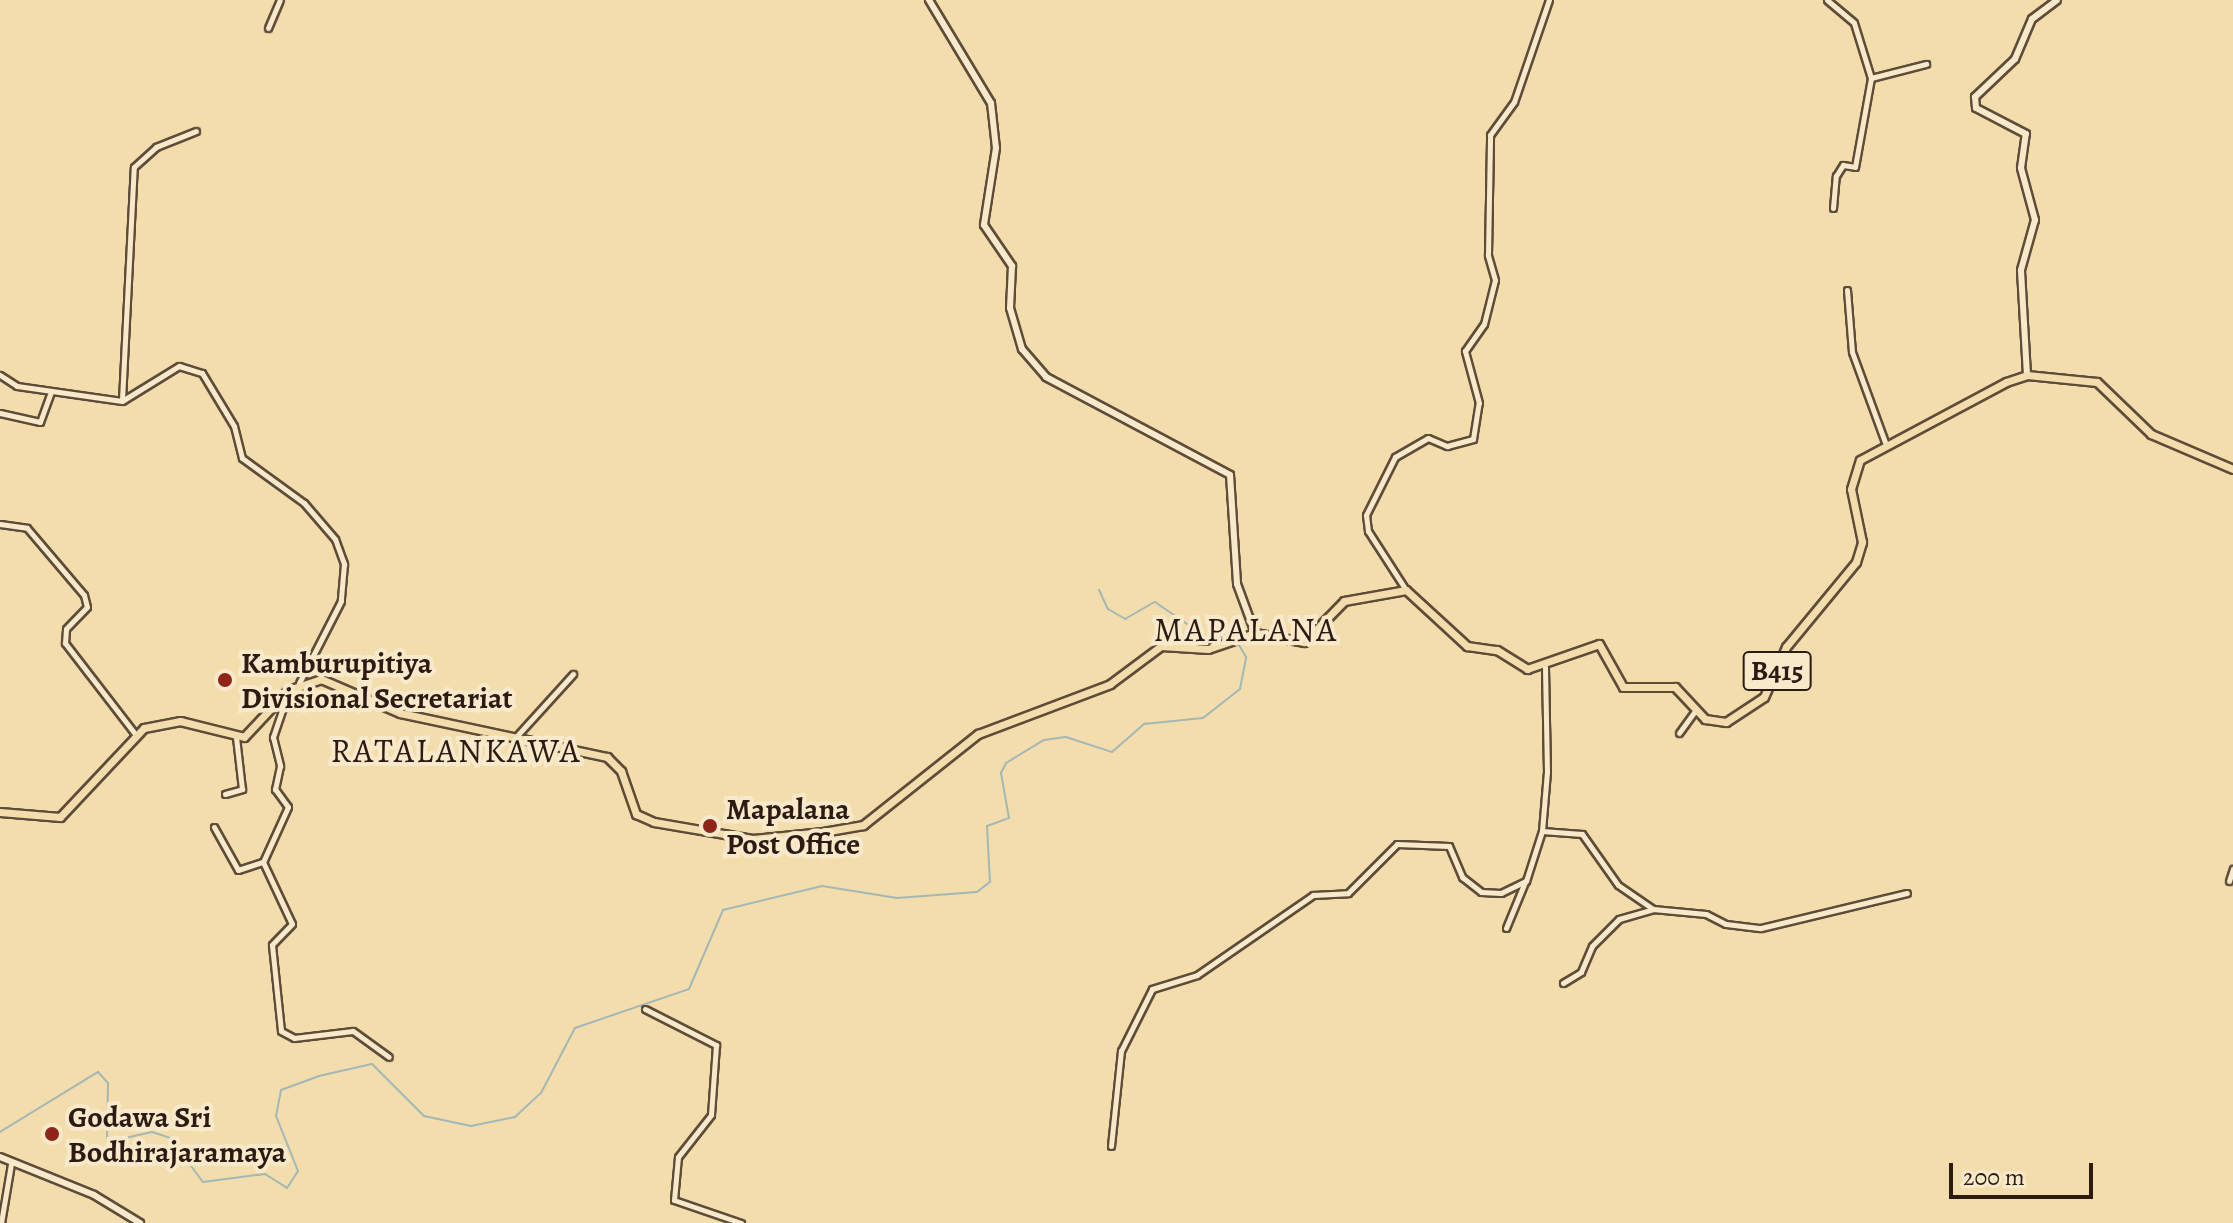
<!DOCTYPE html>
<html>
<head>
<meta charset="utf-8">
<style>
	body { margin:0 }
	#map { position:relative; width:2233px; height:1223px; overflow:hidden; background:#f4ddad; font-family:Alegreya,serif }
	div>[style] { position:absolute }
	.stream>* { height:2px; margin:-1px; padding:0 1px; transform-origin:1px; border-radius:1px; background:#a2b8b7 }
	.roads { filter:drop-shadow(2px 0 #5e4c39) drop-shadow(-2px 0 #5e4c39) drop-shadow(0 2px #5e4c39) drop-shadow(0 -2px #5e4c39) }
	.minor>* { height:5px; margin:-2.5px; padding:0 2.5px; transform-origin:2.5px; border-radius:2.5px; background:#f8e9ca }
	.tertiary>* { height:6px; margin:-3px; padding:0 3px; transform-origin:3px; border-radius:3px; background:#f8e9ca }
	.secondary>* { height:6px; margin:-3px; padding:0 3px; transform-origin:3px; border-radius:3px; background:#f8e9ca }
	.primary>* { height:7px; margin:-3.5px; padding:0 3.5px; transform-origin:3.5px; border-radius:3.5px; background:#f4ddad }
	.dots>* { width:22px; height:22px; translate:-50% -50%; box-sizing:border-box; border:4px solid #f8e9ca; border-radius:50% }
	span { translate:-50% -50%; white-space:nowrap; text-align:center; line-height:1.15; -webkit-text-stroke:8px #f8e9ca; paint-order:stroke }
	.shield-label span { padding:2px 6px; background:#f8e9ca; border:2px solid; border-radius:6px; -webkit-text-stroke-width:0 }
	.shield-label { font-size:28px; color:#2c1b12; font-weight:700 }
	.poi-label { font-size:30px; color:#2c1b12; font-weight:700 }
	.left { translate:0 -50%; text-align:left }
	.quarter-label { font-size:34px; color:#2c1b12; letter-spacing:2px }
	.scale { position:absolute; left:1949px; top:1163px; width:144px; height:36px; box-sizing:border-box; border:4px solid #2c1b12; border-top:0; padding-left:10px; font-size:24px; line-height:28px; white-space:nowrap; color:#2c1b12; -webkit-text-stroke:6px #f8e9ca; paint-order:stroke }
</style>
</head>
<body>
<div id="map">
	<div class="stream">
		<div style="left:1099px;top:590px;width:21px;rotate:65deg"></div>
		<div style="left:1108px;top:609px;width:20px;rotate:30deg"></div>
		<div style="left:1125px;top:619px;width:34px;rotate:-30deg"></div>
		<div style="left:1155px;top:602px;width:62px;rotate:34.5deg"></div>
		<div style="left:1206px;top:637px;width:23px;rotate:2deg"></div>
		<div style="left:0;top:1132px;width:115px;rotate:-31.5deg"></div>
		<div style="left:98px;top:1072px;width:15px;rotate:48deg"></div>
		<div style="left:108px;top:1083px;width:59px;rotate:91deg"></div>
		<div style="left:107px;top:1142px;width:46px;rotate:-12.5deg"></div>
		<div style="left:152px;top:1132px;width:19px;rotate:18deg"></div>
		<div style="left:170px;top:1138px;width:55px;rotate:53.1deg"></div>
		<div style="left:203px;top:1182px;width:63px;rotate:-7.4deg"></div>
		<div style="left:265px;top:1174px;width:26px;rotate:32deg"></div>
		<div style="left:287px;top:1188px;width:20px;rotate:-57deg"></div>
		<div style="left:298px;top:1171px;width:59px;rotate:-111.8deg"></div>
		<div style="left:276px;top:1116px;width:26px;rotate:-79deg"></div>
		<div style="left:281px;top:1090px;width:40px;rotate:-20.2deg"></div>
		<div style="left:319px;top:1076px;width:54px;rotate:-12.8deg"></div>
		<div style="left:372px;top:1064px;width:74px;rotate:45deg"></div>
		<div style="left:424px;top:1116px;width:48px;rotate:12deg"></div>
		<div style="left:471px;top:1126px;width:45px;rotate:-11.6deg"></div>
		<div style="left:515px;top:1117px;width:35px;rotate:-43deg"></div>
		<div style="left:541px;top:1093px;width:73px;rotate:-62.4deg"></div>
		<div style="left:575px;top:1028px;width:120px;rotate:-18.9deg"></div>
		<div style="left:689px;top:989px;width:86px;rotate:-66.7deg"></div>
		<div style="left:723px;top:910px;width:102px;rotate:-13.6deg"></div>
		<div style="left:822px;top:886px;width:76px;rotate:9.1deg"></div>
		<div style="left:897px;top:898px;width:80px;rotate:-4.3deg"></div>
		<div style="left:977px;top:892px;width:16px;rotate:-38deg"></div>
		<div style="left:990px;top:882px;width:56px;rotate:-93.1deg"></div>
		<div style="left:987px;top:826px;width:23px;rotate:-20deg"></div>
		<div style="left:1009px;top:818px;width:46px;rotate:-100.1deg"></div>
		<div style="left:1001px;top:773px;width:11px;rotate:-63deg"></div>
		<div style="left:1006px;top:763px;width:44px;rotate:-31.2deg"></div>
		<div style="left:1044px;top:740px;width:22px;rotate:-8deg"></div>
		<div style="left:1066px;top:737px;width:48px;rotate:18.1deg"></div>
		<div style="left:1112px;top:752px;width:43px;rotate:-41.2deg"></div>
		<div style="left:1144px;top:724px;width:59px;rotate:-5.8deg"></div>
		<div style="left:1203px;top:718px;width:47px;rotate:-38.1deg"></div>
		<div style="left:1240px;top:689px;width:33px;rotate:-79deg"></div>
		<div style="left:1246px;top:657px;width:16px;rotate:-120deg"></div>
	</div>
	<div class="roads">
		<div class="minor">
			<div style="left:1827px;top:0;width:35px;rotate:40deg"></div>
			<div style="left:1854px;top:23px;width:58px;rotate:72.8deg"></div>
			<div style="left:1871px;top:78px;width:57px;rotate:-14.3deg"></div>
			<div style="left:268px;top:28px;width:30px;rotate:-67deg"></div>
			<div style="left:1833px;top:208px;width:32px;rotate:-85deg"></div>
			<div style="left:1836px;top:176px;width:13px;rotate:-58deg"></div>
			<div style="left:1843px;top:165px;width:12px;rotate:9deg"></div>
			<div style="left:1855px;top:167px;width:90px;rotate:-79.8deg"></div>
			<div style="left:1847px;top:290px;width:62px;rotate:85.4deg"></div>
			<div style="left:1852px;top:352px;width:96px;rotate:69.9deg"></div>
			<div style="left:0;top:375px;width:20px;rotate:33deg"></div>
			<div style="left:17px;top:386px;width:106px;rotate:8.1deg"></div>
			<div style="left:122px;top:401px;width:67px;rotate:-31.6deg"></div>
			<div style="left:179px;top:366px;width:24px;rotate:17deg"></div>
			<div style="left:202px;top:373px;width:62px;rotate:58.9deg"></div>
			<div style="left:234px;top:426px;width:33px;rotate:76deg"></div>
			<div style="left:242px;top:458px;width:77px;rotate:36deg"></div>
			<div style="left:304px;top:503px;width:48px;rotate:49.3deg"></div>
			<div style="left:335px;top:539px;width:27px;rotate:70deg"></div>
			<div style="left:344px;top:564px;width:37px;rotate:95deg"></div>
			<div style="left:341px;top:601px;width:92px;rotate:117.1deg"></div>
			<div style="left:122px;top:400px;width:233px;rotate:-87.1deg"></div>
			<div style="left:134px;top:167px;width:30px;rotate:-42deg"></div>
			<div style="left:156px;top:147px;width:43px;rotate:-21.8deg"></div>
			<div style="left:0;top:413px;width:41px;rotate:12.7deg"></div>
			<div style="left:40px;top:422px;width:32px;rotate:-70deg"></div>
			<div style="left:0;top:524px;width:27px;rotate:8deg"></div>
			<div style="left:27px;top:528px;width:88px;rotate:49.6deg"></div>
			<div style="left:84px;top:595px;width:12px;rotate:76deg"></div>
			<div style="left:87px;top:607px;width:30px;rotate:134deg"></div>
			<div style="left:66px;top:629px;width:14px;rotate:94deg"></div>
			<div style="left:65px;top:643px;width:115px;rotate:52.4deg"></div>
			<div style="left:1406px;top:590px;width:70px;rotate:-122.8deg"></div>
			<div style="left:1368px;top:531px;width:16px;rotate:-97deg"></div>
			<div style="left:1366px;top:515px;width:65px;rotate:-63.4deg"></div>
			<div style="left:1395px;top:457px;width:38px;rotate:-30deg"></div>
			<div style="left:1428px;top:438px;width:21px;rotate:23deg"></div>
			<div style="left:1447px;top:446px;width:27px;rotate:-15deg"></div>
			<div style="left:1473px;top:439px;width:36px;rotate:-81deg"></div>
			<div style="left:1479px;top:403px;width:54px;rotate:-105.1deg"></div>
			<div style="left:1465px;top:351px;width:33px;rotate:-55deg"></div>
			<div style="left:1484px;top:324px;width:45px;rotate:-76deg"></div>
			<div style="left:1495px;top:280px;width:26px;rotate:-106deg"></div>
			<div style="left:1488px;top:255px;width:120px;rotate:-89deg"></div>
			<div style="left:1490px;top:135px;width:41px;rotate:-54deg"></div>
			<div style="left:1514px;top:102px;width:108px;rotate:-71.1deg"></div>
			<div style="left:289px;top:690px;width:50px;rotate:108.8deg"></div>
			<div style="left:273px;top:737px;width:30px;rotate:76deg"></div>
			<div style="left:280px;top:766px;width:24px;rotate:102deg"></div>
			<div style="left:275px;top:789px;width:22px;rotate:54deg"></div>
			<div style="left:288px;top:807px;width:60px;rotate:114.4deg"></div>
			<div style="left:263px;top:862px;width:68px;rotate:64.9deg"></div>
			<div style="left:292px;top:924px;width:29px;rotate:134deg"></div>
			<div style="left:272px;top:945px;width:86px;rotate:84deg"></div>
			<div style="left:281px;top:1031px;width:15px;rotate:28deg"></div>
			<div style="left:294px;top:1038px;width:59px;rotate:-6.8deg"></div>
			<div style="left:353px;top:1031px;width:44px;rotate:35.8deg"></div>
			<div style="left:1679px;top:733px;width:27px;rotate:-54deg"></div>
			<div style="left:514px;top:739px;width:88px;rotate:-47.8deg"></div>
			<div style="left:225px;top:794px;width:18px;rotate:-16deg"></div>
			<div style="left:242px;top:789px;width:52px;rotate:-96.6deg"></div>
			<div style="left:214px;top:827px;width:49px;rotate:60.8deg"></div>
			<div style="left:238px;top:870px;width:26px;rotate:-18deg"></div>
			<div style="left:1542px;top:831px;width:40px;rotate:4.3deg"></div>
			<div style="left:1582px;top:834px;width:62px;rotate:54.8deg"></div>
			<div style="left:1618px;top:885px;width:42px;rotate:34.4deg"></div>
			<div style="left:1653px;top:909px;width:53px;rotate:5.4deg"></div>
			<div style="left:1706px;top:914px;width:22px;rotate:27deg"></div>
			<div style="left:1726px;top:924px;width:35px;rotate:7deg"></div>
			<div style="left:1761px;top:928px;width:150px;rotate:-13.5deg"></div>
			<div style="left:2229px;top:881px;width:13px;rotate:-72deg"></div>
			<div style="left:1506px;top:928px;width:50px;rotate:-67.6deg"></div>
			<div style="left:1563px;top:983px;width:21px;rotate:-31deg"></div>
			<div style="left:1581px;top:972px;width:28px;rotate:-67deg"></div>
			<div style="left:1592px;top:946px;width:38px;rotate:-45deg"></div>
			<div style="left:1619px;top:919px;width:35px;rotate:-16deg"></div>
			<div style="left:645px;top:1009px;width:80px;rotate:26.9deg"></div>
			<div style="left:716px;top:1045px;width:70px;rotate:94.1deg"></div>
			<div style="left:711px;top:1115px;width:53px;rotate:128.2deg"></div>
			<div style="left:678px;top:1157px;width:43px;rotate:95.3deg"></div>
			<div style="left:674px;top:1200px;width:71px;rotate:18.9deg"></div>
			<div style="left:1111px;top:1146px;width:96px;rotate:-84deg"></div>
			<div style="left:1121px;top:1051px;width:69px;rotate:-63.4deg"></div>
			<div style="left:1152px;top:989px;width:47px;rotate:-17.3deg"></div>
			<div style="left:1197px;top:975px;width:141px;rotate:-34.6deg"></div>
			<div style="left:1313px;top:895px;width:35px;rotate:-3deg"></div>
			<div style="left:1348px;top:893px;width:69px;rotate:-45deg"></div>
			<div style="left:1397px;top:844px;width:52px;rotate:2.2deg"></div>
			<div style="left:1449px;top:846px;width:34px;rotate:67deg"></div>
			<div style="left:1462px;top:877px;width:24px;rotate:38deg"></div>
			<div style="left:1481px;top:892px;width:20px;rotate:3deg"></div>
			<div style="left:1501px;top:893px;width:28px;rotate:-26deg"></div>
			<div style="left:1526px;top:881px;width:52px;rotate:-72.3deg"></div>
			<div style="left:1542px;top:831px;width:59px;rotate:-85.2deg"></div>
			<div style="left:1547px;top:772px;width:105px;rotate:-91.1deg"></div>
			<div style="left:1px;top:1223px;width:60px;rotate:-80.4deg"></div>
		</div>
		<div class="tertiary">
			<div style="left:2027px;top:375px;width:105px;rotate:-93.3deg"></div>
			<div style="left:2021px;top:270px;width:52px;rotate:-74.4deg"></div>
			<div style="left:2035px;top:220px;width:54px;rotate:-105.1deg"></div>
			<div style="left:2021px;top:168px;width:34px;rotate:-82deg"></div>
			<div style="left:2026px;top:134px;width:56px;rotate:-152.5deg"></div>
			<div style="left:1976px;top:108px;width:11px;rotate:-95deg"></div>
			<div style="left:1975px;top:97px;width:55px;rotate:-43.5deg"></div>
			<div style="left:2015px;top:59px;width:43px;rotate:-67deg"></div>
			<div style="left:2032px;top:19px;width:31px;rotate:-37deg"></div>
		</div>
		<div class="secondary">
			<div style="left:929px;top:0;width:120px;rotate:59deg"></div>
			<div style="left:991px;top:103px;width:45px;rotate:83.7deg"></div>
			<div style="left:996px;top:148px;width:78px;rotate:98.9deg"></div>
			<div style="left:984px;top:225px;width:50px;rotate:55.7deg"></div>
			<div style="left:1012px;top:266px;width:42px;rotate:92.7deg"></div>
			<div style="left:1010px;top:308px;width:43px;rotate:73.7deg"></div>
			<div style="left:1022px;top:349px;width:37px;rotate:49deg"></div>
			<div style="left:1046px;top:377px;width:208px;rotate:28deg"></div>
			<div style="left:1230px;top:475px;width:109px;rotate:86.3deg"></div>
			<div style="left:1237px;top:584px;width:52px;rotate:69.8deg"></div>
			<div style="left:0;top:1157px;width:101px;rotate:22deg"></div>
			<div style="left:94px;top:1195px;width:54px;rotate:31.3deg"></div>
		</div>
		<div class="primary">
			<div style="left:0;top:812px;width:60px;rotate:4.8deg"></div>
			<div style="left:60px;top:817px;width:122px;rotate:-46.7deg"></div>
			<div style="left:144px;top:728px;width:37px;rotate:-11deg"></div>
			<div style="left:180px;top:721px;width:66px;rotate:14deg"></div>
			<div style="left:244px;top:737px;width:64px;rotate:-46.9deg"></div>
			<div style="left:288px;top:690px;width:35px;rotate:-18deg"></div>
			<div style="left:321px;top:679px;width:86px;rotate:23.3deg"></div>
			<div style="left:400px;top:713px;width:212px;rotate:12deg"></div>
			<div style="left:607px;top:757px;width:20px;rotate:45deg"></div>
			<div style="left:621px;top:771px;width:46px;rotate:70.8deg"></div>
			<div style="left:636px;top:814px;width:20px;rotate:24deg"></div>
			<div style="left:654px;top:822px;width:100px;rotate:9.7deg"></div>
			<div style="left:753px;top:839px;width:70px;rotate:-5.7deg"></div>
			<div style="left:823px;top:832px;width:41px;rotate:-9.9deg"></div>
			<div style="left:863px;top:825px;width:147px;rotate:-38.4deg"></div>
			<div style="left:978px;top:734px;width:141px;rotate:-20.7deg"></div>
			<div style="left:1110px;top:684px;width:64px;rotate:-36.7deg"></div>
			<div style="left:1161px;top:646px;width:47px;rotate:3.7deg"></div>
			<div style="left:1208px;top:649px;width:50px;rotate:-18.8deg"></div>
			<div style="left:1255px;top:633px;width:50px;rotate:10.4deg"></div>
			<div style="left:1304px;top:642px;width:57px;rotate:-45.7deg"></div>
			<div style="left:1344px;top:601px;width:63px;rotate:-10.1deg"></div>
			<div style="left:1406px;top:590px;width:83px;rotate:42.6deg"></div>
			<div style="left:1467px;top:646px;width:30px;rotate:8deg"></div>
			<div style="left:1497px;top:650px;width:36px;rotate:32deg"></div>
			<div style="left:1527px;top:669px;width:76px;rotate:-19.1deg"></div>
			<div style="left:1599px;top:644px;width:49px;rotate:60.8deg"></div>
			<div style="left:1623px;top:687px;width:52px"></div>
			<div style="left:1675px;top:687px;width:44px;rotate:46.8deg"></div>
			<div style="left:1705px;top:719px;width:21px;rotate:8deg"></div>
			<div style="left:1726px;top:722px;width:45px;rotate:-33.3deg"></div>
			<div style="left:1764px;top:697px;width:55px;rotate:-66.3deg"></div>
			<div style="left:1786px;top:647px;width:110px;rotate:-50.5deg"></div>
			<div style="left:1856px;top:562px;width:21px;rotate:-73deg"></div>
			<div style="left:1862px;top:542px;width:54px;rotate:-101.7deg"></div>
			<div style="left:1851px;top:489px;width:30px;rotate:-73deg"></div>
			<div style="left:1860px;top:460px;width:166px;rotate:-28.1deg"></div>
			<div style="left:2006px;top:382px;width:22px;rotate:-18deg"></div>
			<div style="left:2027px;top:375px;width:70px;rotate:5.7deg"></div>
			<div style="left:2097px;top:382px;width:75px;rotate:43.9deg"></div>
			<div style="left:2151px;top:434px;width:89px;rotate:23.1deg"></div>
		</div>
	</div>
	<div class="dots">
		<div style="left:225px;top:680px;background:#8f2418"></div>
		<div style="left:710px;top:826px;background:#8f2418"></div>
		<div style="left:52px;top:1134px;background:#8f2418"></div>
	</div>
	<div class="shield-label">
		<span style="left:1777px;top:671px">B415</span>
	</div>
	<div class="poi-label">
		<span class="left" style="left:241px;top:680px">Kamburupitiya<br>Divisional Secretariat</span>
		<span class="left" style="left:726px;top:826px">Mapalana<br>Post Office</span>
		<span class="left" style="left:68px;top:1134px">Godawa Sri<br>Bodhirajaramaya</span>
	</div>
	<div class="quarter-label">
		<span style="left:1246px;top:630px">MAPALANA</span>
		<span style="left:456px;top:751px">RATALANKAWA</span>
	</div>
	<div class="scale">200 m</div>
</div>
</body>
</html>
